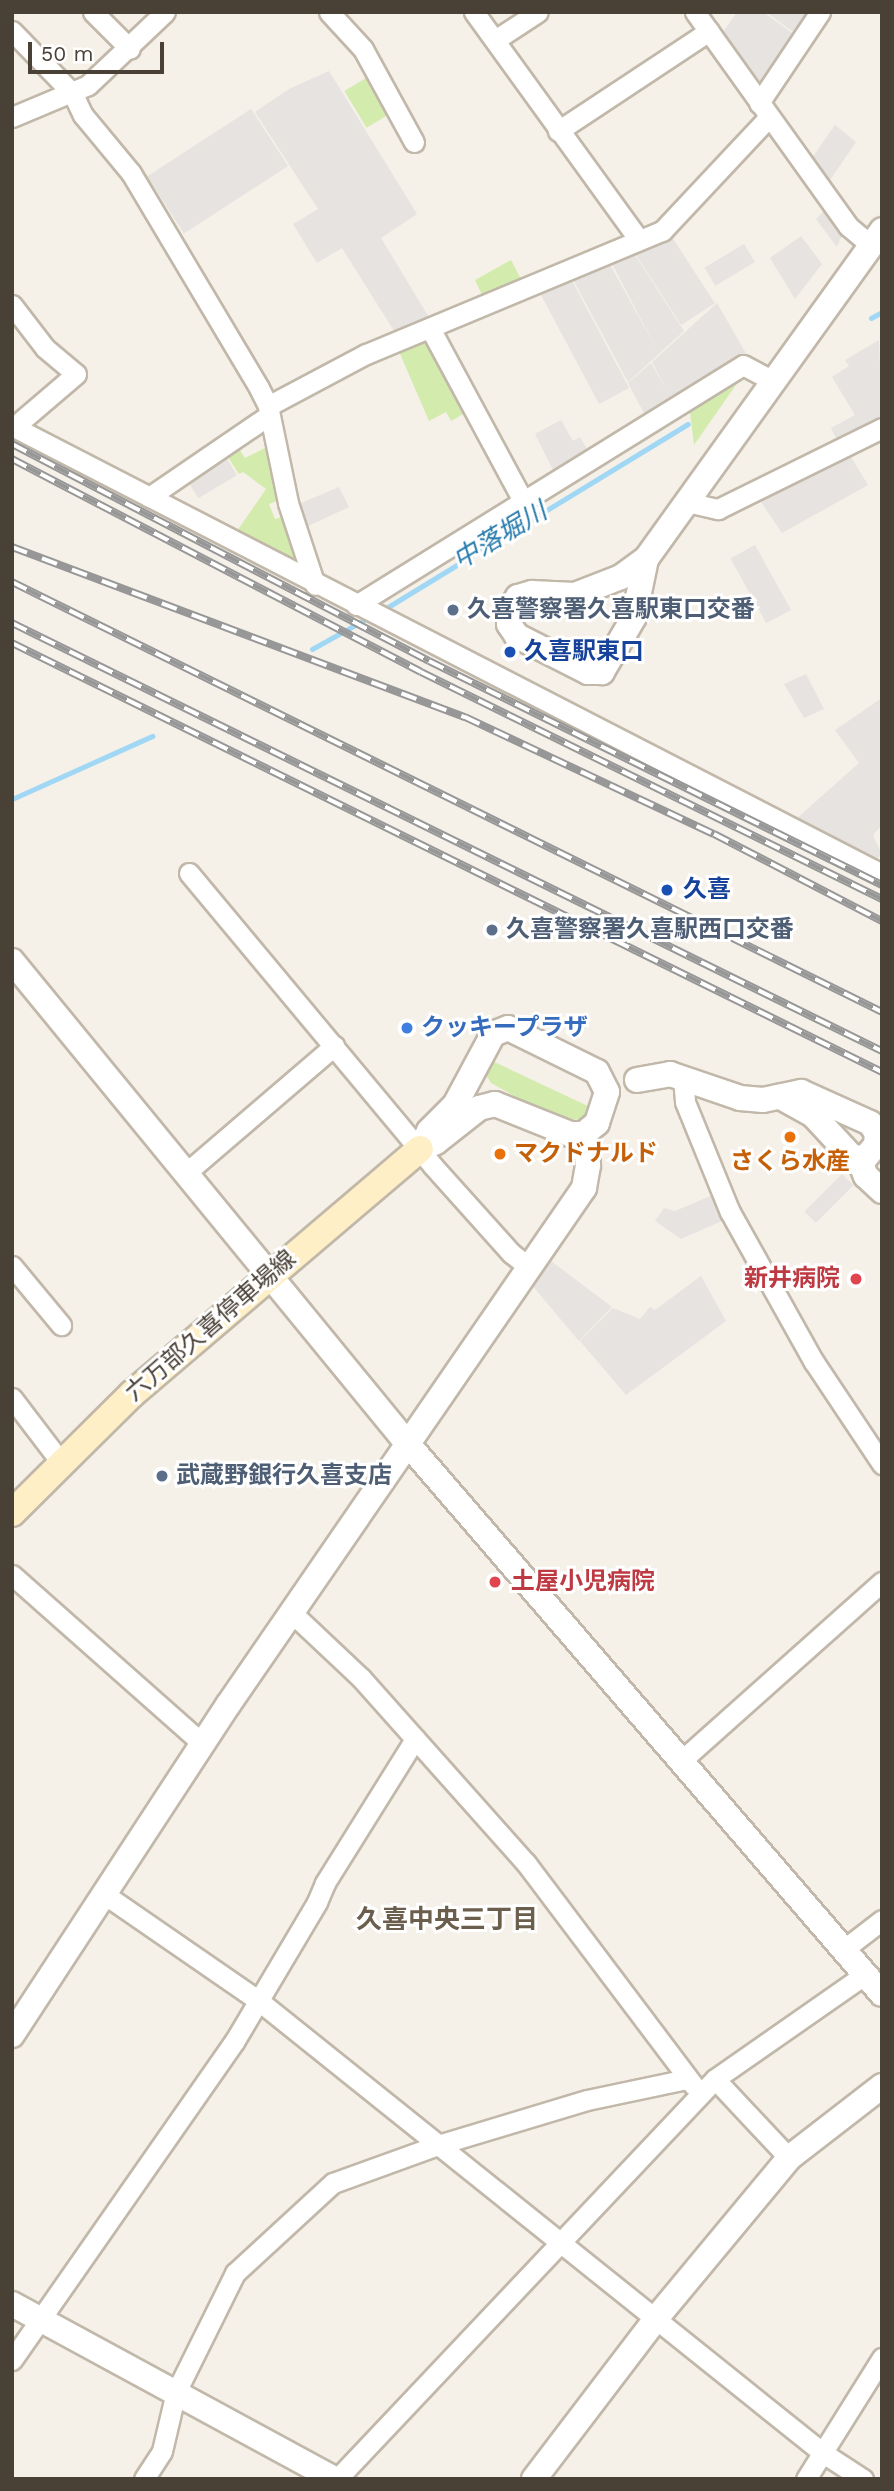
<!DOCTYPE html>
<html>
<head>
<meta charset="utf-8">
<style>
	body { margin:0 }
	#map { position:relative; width:894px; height:2491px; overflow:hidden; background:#f5f0e8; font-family:"Work Sans","Noto Sans JP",sans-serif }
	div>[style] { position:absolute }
	.green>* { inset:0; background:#d3ecae; transform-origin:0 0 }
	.parking>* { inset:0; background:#e6e3e0; transform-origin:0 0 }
	.stream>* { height:5px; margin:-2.5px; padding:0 2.5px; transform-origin:2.5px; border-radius:2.5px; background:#a0d7f5 }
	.roads { filter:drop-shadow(2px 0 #c1b8a9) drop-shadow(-2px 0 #c1b8a9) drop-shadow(0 2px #c1b8a9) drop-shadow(0 -2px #c1b8a9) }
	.minor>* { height:19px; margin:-9.5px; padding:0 9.5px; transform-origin:9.5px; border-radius:9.5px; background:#fff }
	.tertiary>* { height:24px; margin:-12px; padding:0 12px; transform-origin:12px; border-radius:12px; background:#fff }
	.secondary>* { height:26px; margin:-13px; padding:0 13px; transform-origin:13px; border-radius:13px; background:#ffefc7 }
	.rail>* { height:8px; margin-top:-4px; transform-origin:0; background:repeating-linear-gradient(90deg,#fff 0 16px,#979797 0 32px); box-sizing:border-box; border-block:2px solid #979797 }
	.dots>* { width:19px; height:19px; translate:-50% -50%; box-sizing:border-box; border:4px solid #fff; border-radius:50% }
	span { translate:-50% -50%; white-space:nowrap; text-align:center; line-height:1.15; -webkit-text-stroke:6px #fff; paint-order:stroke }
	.service-label { font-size:24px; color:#4e5e75; font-weight:700 }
	.left { translate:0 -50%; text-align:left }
	.transit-label { font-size:24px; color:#164399; font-weight:700 }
	.shop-label { font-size:24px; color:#366cbe; font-weight:700 }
	.food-label { font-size:24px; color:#c56008; font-weight:700 }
	.health-label { font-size:24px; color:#be3a42; font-weight:700 }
	.right { translate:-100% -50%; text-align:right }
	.street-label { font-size:24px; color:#494036 }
	.water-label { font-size:26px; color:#2579ab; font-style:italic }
	.neighbourhood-label { font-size:26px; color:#6c5e4c; font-weight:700 }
	.frame { position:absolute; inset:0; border:14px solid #494036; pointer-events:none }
	.scale { position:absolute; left:28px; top:42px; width:136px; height:32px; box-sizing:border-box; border:4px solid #494036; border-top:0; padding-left:9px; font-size:21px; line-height:24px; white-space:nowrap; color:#494036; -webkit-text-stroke:5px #fff; paint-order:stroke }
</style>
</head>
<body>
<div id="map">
	<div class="green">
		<div style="left:371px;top:75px;width:43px;height:31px;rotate:59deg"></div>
		<div style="clip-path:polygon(511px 260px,522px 281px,497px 294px,482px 295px,475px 280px)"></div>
		<div style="clip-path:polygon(428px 333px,470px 410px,451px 421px,446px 412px,429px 421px,397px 347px)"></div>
		<div style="clip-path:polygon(745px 372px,694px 445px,689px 404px)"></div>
		<div style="clip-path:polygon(236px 444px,245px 458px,267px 447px,280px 500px,269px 504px,275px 519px,285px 516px,299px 566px,237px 531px,266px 489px,243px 472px,239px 474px,224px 451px)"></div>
		<div style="clip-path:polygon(488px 1059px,590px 1107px,588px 1120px,556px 1119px,491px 1083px,485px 1073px)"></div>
	</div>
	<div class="parking">
		<div style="clip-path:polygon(737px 12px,763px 12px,795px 35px,763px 85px,723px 32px)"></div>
		<div style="clip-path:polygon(766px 12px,810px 12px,796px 34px)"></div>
		<div style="clip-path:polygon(329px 71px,417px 214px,381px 238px,430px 319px,396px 334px,342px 248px,317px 263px,293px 224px,318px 209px,255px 112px,289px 89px)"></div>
		<div style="left:251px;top:109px;width:68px;height:124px;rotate:57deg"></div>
		<div style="clip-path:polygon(835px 125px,856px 142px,830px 180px,812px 158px)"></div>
		<div style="clip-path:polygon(827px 208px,844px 230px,837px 247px,816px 219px)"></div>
		<div style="left:668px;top:231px;width:86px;height:40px;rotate:57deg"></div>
		<div style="clip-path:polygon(801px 236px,822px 264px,795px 299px,770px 258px)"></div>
		<div style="left:744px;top:244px;width:21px;height:46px;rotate:59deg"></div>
		<div style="clip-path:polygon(631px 249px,684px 331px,628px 382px,570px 274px,607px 259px,658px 352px,609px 258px)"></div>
		<div style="left:569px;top:275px;width:128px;height:34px;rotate:62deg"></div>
		<div style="clip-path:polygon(717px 303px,748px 357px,646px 417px,628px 383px,651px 363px,667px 391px,652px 362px)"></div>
		<div style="clip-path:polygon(879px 340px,882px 417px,837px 440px,831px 428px,855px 415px,832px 377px,849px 366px,845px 360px)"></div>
		<div style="clip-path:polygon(561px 420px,573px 441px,580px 437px,588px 451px,554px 472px,535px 434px)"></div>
		<div style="left:223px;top:452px;width:27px;height:45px;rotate:59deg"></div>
		<div style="clip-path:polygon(849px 454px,868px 485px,782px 533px,759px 499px)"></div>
		<div style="clip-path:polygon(339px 487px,349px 507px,306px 527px,299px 504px)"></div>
		<div style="left:755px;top:545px;width:74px;height:28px;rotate:61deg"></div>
		<div style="clip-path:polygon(806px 674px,824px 709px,804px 718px,784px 684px)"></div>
		<div style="clip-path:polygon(882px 698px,882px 825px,873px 835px,882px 855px,876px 859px,795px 820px,859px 763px,835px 730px)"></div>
		<div style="left:842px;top:1174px;width:16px;height:53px;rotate:45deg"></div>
		<div style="clip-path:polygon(713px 1195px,724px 1220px,681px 1239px,655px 1221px,664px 1208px,675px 1211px)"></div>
		<div style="clip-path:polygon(551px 1261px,612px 1307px,579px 1341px,531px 1284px)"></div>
		<div style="clip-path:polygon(701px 1276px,726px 1321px,626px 1395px,580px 1341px,613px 1308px,640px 1319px,650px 1307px,655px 1310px)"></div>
	</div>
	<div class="stream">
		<div style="left:871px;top:318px;width:13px;rotate:-29deg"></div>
		<div style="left:383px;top:610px;width:357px;rotate:-31.4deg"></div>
		<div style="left:312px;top:649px;width:68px;rotate:-29.2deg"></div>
		<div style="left:12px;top:799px;width:154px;rotate:-24.2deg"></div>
	</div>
	<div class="roads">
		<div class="minor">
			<div style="left:93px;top:12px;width:52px;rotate:45deg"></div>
			<div style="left:329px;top:12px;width:50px;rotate:47.4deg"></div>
			<div style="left:363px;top:49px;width:106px;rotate:61.3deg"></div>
			<div style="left:474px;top:12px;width:281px;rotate:54.1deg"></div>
			<div style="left:695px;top:12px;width:263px;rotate:54.4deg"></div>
			<div style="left:848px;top:226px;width:30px;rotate:40deg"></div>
			<div style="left:12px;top:31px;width:88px;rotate:45.9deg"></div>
			<div style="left:73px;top:94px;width:23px;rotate:65deg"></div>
			<div style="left:83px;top:115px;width:75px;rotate:50.4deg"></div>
			<div style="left:131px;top:173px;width:250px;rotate:59.2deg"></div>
			<div style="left:259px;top:388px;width:20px;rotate:63deg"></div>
			<div style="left:268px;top:406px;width:99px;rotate:78.3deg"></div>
			<div style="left:288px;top:503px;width:86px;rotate:71.8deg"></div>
			<div style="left:495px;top:40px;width:51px;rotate:-33.1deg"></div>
			<div style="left:759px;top:103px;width:110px;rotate:-56.2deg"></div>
			<div style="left:12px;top:117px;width:82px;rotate:-22.8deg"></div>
			<div style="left:88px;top:85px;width:106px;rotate:-43.5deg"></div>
			<div style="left:558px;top:131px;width:181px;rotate:-33.5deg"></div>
			<div style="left:12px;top:305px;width:54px;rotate:52.5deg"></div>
			<div style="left:45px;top:348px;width:40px;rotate:40deg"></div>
			<div style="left:76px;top:374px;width:82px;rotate:139.5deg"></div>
			<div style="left:430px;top:328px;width:196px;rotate:61.7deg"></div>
			<div style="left:268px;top:406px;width:111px;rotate:-28deg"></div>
			<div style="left:366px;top:354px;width:321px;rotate:-22.6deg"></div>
			<div style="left:662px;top:231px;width:156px;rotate:-46.8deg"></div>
			<div style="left:12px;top:426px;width:979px;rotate:27.25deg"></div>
			<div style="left:149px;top:497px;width:145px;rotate:-34.3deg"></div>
			<div style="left:687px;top:502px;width:32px;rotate:13deg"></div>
			<div style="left:718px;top:509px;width:183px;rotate:-26.3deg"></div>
			<div style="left:356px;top:605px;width:455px;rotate:-31.8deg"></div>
			<div style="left:743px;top:365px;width:34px;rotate:28deg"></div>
			<div style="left:189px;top:873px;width:381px;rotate:50.2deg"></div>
			<div style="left:433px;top:1166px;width:117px;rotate:48.1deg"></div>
			<div style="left:511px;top:1253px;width:23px;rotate:38deg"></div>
			<div style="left:683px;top:1078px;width:24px;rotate:85deg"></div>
			<div style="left:685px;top:1102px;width:119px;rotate:67.8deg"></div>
			<div style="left:730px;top:1212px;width:172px;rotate:60.8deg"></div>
			<div style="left:814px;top:1362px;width:123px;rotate:56.3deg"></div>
			<div style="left:187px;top:1172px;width:194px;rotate:-40.6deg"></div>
			<div style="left:12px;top:1266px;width:77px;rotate:50.3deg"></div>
			<div style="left:12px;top:1398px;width:79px;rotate:52.7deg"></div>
			<div style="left:12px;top:1575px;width:255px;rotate:41.5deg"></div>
			<div style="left:292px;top:1613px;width:95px;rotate:43.3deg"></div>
			<div style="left:361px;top:1678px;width:248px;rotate:48.3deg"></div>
			<div style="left:526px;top:1863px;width:279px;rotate:53deg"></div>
			<div style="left:682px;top:1760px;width:268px;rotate:-41.7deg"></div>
			<div style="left:104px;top:1894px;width:188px;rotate:34.6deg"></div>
			<div style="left:259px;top:2001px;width:723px;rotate:38.71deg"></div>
			<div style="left:823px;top:2453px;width:48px;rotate:33deg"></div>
			<div style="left:843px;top:1950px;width:49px;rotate:-37.6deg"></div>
			<div style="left:715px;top:2079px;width:108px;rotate:46.9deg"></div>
			<div style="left:12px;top:2360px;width:388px;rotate:-55.1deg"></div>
			<div style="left:234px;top:2042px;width:163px;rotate:-59.3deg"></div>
			<div style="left:317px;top:1902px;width:21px;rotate:-67deg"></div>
			<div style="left:325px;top:1883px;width:170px;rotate:-58deg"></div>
			<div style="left:144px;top:2479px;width:33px;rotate:-57deg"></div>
			<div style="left:162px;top:2451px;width:61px;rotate:-76.7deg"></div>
			<div style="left:176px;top:2392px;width:133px;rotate:-63.6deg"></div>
			<div style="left:235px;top:2273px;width:133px;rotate:-42.6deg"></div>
			<div style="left:333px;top:2183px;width:115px;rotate:-19.9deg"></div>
			<div style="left:441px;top:2144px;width:152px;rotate:-16.8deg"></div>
			<div style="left:587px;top:2100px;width:102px;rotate:-11.9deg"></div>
			<div style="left:337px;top:2479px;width:550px;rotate:-46.62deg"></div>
			<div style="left:715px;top:2079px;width:182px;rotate:-34.9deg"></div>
			<div style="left:806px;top:2479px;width:143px;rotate:-57.9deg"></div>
		</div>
		<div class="tertiary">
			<div style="left:646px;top:559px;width:59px;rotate:101.7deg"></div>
			<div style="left:634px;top:617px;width:64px;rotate:120.2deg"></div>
			<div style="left:602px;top:672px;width:14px;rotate:180deg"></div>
			<div style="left:588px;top:672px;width:80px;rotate:-153.1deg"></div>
			<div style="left:517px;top:636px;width:14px;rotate:-124deg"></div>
			<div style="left:509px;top:624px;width:16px;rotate:-83deg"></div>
			<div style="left:511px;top:608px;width:13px;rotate:-58deg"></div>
			<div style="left:518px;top:597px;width:15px;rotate:-16deg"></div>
			<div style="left:532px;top:593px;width:43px;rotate:2.7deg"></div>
			<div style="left:575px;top:595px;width:49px;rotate:-21.4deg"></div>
			<div style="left:621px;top:577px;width:31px;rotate:-36deg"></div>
			<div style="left:646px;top:559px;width:405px;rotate:-54.3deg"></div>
			<div style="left:12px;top:961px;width:623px;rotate:50.67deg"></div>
			<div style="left:407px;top:1443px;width:727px;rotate:49.24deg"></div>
			<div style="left:508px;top:1028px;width:99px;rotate:26.3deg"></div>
			<div style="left:597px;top:1072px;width:22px;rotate:63deg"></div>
			<div style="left:607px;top:1092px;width:33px;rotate:108deg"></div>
			<div style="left:597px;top:1123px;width:17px;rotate:140deg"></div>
			<div style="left:584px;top:1134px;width:14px;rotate:180deg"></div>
			<div style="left:570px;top:1134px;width:81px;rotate:-158.2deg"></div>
			<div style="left:495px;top:1104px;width:16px;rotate:166deg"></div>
			<div style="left:479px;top:1108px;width:55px;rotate:141.7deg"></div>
			<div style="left:436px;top:1142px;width:17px;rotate:156deg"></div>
			<div style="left:420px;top:1149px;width:20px;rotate:-63deg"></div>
			<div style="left:429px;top:1131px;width:37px;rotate:-45deg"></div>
			<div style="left:455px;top:1105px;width:81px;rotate:-61.8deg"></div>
			<div style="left:493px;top:1034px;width:16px;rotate:-22deg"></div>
			<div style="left:637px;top:1080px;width:34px;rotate:-10deg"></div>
			<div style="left:670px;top:1074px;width:74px;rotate:18.9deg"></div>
			<div style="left:740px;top:1098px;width:23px;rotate:5deg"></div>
			<div style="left:763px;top:1100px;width:39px;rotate:-12deg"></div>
			<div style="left:801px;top:1092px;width:76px;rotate:24.2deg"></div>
			<div style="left:870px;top:1123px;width:12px;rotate:55deg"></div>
			<div style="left:877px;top:1133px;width:12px;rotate:95deg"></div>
			<div style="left:876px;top:1145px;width:16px;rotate:130deg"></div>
			<div style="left:866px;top:1157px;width:13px;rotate:176deg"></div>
			<div style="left:853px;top:1158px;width:59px;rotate:-132.9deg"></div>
			<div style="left:813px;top:1115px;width:38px;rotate:-151deg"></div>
			<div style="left:859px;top:1159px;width:18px;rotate:68deg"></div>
			<div style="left:866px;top:1176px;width:22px;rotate:43deg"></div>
			<div style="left:12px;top:2035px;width:394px;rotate:-56.8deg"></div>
			<div style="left:228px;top:1705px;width:628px;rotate:-55.45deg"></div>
			<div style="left:584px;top:1188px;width:23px;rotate:-80deg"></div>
			<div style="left:588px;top:1165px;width:31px;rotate:-97deg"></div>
			<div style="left:12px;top:2304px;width:366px;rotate:28.5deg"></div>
			<div style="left:534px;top:2479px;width:205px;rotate:-52.7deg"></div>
			<div style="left:658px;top:2316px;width:205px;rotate:-50.3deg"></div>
			<div style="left:789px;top:2158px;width:118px;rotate:-37.7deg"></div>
		</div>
		<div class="secondary">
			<div style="left:12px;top:1513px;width:169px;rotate:-44.8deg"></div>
			<div style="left:132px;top:1394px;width:378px;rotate:-40.4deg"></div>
		</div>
	</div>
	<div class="rail">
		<div style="left:12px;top:444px;width:470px;rotate:27.5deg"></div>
		<div style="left:429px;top:661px;width:505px;rotate:26.31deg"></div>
		<div style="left:12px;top:459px;width:461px;rotate:27.5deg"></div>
		<div style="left:421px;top:672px;width:514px;rotate:26.22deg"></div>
		<div style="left:12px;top:547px;width:484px;rotate:20.6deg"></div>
		<div style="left:465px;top:717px;width:275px;rotate:25.2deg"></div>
		<div style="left:714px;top:834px;width:189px;rotate:27.4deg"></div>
		<div style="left:12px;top:582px;width:970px;rotate:26.3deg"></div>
		<div style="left:12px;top:623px;width:970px;rotate:26.2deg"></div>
		<div style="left:12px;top:643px;width:970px;rotate:26.25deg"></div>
	</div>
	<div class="dots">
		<div style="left:453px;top:610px;background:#5c6f8a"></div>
		<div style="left:510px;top:652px;background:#1a4fb4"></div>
		<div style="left:667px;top:890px;background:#1a4fb4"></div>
		<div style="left:492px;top:930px;background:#5c6f8a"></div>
		<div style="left:407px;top:1028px;background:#3f7fe0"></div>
		<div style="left:790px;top:1137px;background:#e8710a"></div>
		<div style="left:500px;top:1154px;background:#e8710a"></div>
		<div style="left:856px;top:1279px;background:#e0444e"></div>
		<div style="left:162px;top:1476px;background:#5c6f8a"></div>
		<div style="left:495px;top:1582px;background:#e0444e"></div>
	</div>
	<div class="service-label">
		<span class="left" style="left:467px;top:610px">久喜警察署久喜駅東口交番</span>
		<span class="left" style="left:506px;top:930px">久喜警察署久喜駅西口交番</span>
		<span class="left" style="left:176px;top:1476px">武蔵野銀行久喜支店</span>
	</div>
	<div class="transit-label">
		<span class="left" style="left:524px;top:652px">久喜駅東口</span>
		<span class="left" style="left:683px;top:890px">久喜</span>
	</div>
	<div class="shop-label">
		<span class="left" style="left:421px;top:1028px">クッキープラザ</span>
	</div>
	<div class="food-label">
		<span class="left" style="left:514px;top:1154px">マクドナルド</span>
		<span style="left:790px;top:1162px">さくら水産</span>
	</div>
	<div class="health-label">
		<span class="right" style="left:840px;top:1279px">新井病院</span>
		<span class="left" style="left:511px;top:1582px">土屋小児病院</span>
	</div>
	<div class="street-label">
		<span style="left:211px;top:1326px;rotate:-41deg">六万部久喜停車場線</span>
	</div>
	<div class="water-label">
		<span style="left:500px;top:536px;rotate:-31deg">中落堀川</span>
	</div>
	<div class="neighbourhood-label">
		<span style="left:447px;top:1920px">久喜中央三丁目</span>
	</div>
	<div class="frame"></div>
	<div class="scale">50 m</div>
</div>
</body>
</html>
